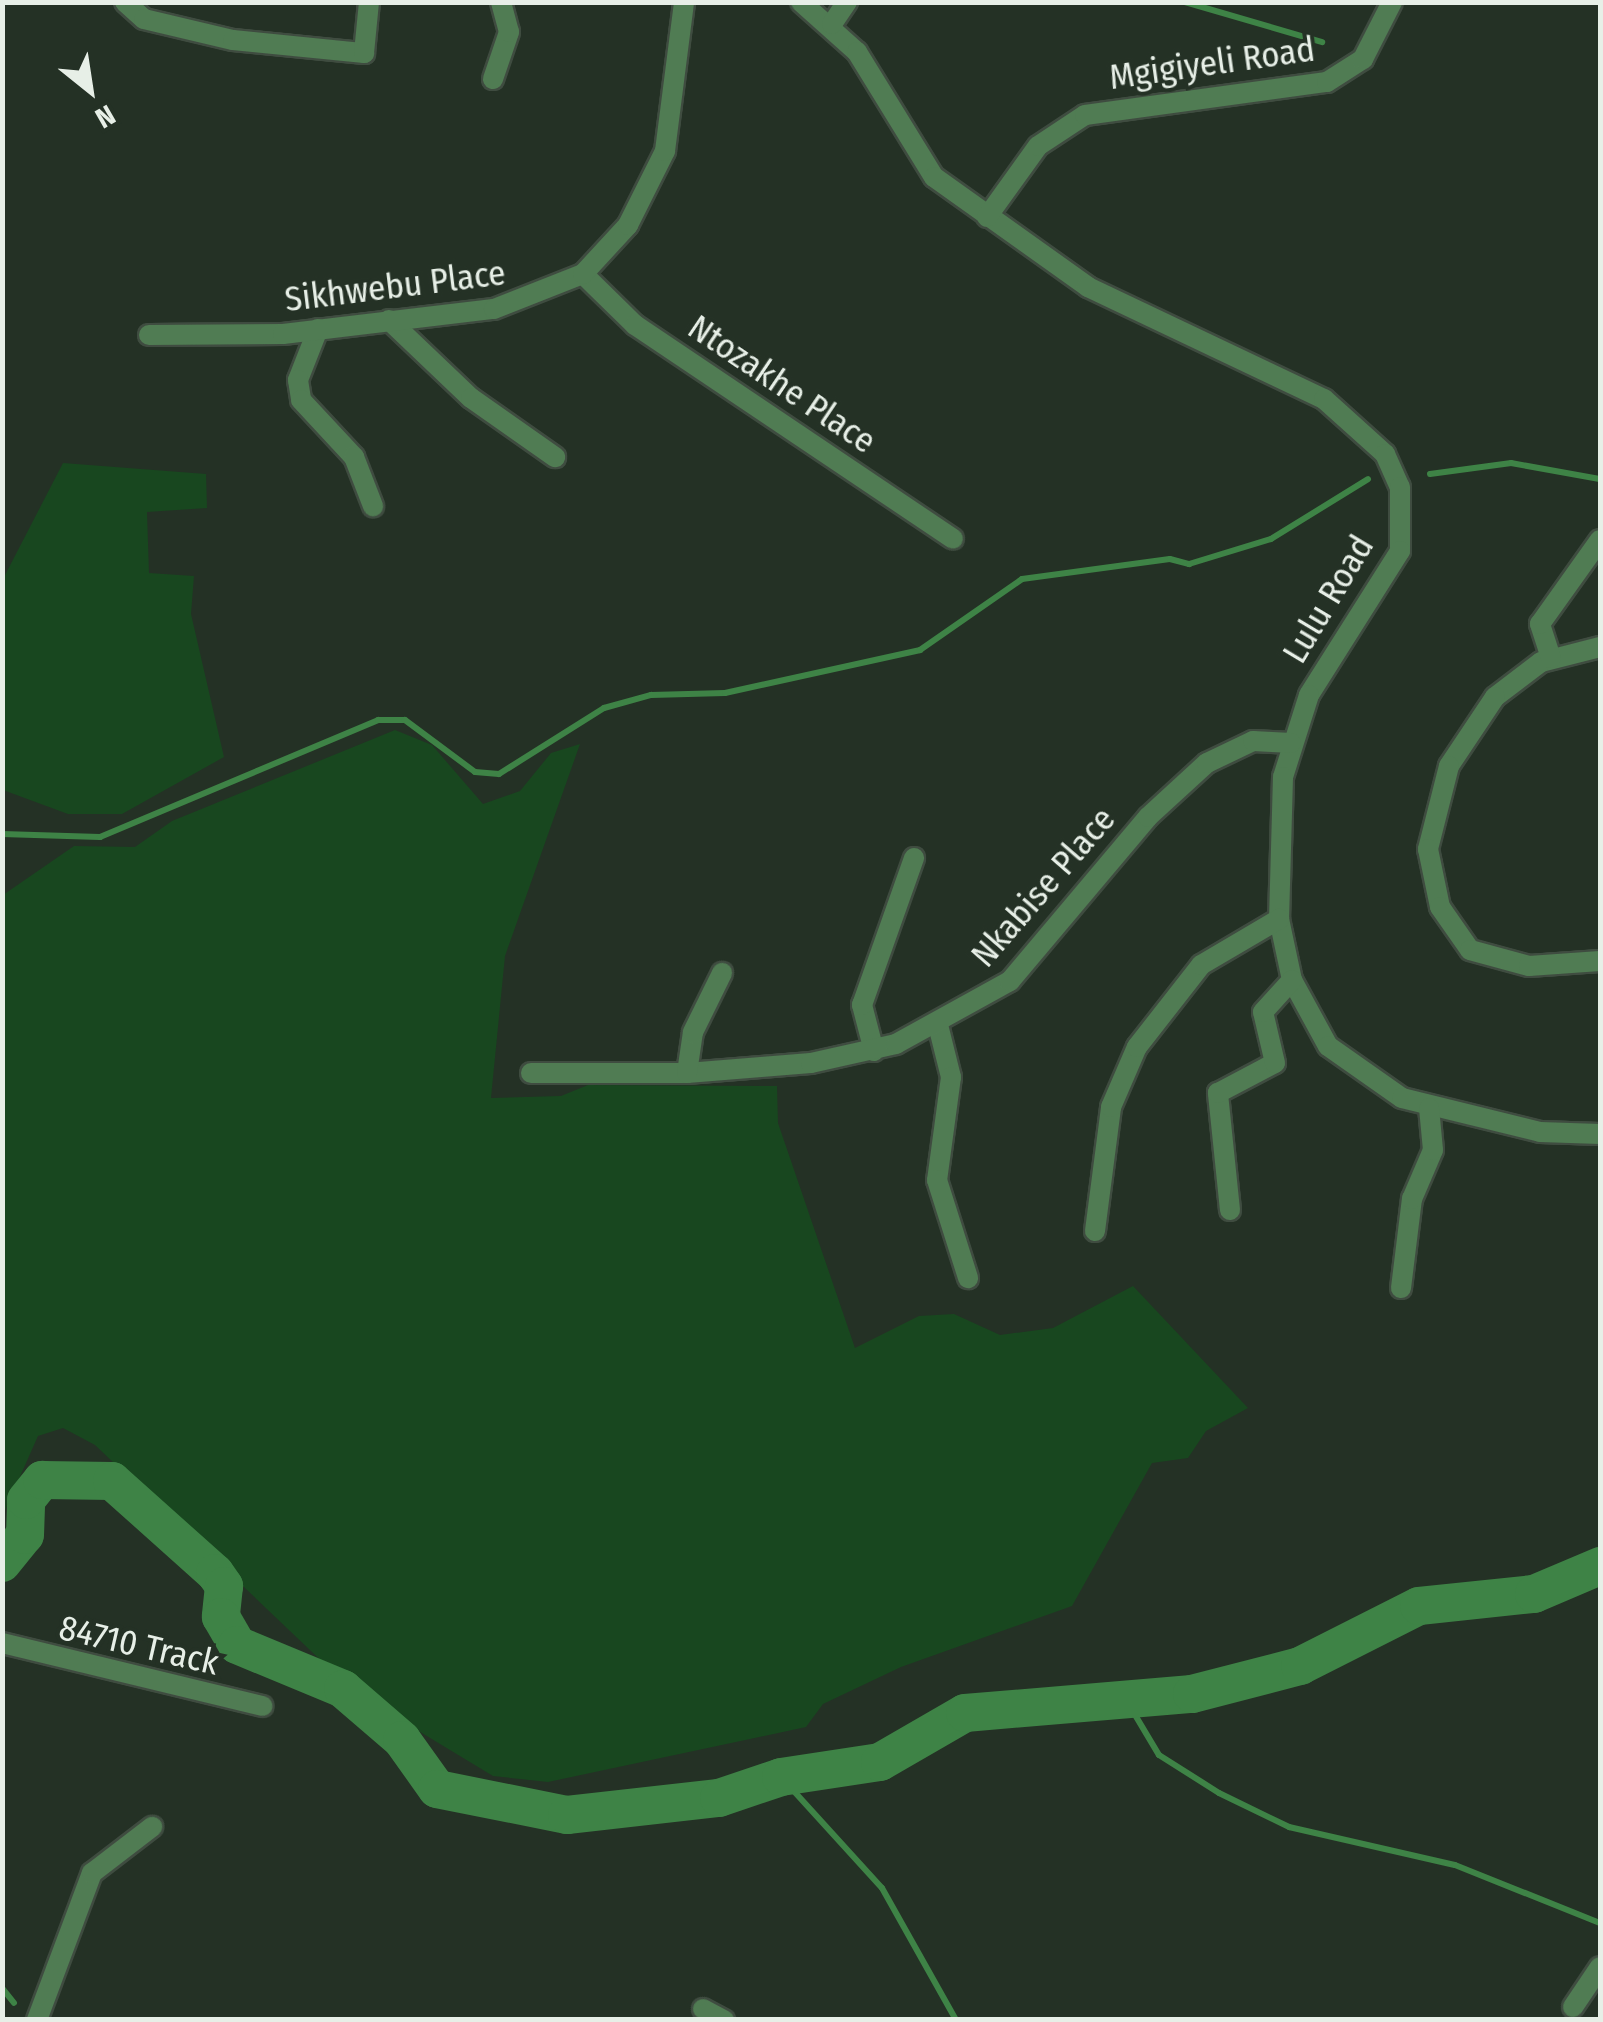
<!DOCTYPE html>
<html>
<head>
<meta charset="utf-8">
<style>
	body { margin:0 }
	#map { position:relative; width:1603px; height:2022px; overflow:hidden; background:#243125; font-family:"Fira Sans Condensed",sans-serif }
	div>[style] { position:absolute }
	.green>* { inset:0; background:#18471f }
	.stream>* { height:6px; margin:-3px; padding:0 3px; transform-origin:3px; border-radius:3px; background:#3e8346 }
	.river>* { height:38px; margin:-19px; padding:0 19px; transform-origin:19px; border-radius:19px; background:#3e8346 }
	.roads { filter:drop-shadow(2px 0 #3f4c40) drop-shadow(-2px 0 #3f4c40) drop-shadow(0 2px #3f4c40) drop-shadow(0 -2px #3f4c40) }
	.minor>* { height:20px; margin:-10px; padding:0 10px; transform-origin:10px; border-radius:10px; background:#507c53 }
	span { translate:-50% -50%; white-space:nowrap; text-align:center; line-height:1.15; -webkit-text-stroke:8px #243125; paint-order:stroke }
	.street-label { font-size:35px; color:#e7efe7 }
	.frame { position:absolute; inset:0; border:5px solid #e7efe7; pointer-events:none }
	.north { position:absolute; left:40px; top:40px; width:100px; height:100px; -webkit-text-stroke:8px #243125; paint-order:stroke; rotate:150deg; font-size:28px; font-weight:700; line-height:40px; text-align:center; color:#e7efe7 }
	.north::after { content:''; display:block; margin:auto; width:35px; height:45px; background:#e7efe7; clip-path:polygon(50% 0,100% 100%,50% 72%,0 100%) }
</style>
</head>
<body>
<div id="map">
	<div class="green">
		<div style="clip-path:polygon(63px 463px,206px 474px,207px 508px,147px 512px,149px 573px,194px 576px,191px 614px,224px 757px,122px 814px,68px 814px,3px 790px,3px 579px)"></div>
		<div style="clip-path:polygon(395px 730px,432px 745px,483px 804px,520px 791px,551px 753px,580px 744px,505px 956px,491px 1098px,561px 1096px,588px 1085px,777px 1086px,778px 1123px,855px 1348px,919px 1316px,954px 1314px,1000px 1335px,1053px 1328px,1133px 1286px,1248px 1408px,1206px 1431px,1188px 1458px,1152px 1463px,1072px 1606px,901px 1667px,823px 1704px,806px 1727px,548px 1782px,493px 1776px,354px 1692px,95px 1445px,63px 1428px,38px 1436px,3px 1515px,3px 895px,74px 846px,135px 847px,172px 821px)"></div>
	</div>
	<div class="stream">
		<div style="left:1185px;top:2px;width:143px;rotate:16.3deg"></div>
		<div style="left:1430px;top:474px;width:82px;rotate:-7.7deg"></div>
		<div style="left:1511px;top:463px;width:90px;rotate:10.2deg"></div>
		<div style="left:2px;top:834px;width:98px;rotate:1.8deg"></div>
		<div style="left:100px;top:837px;width:302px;rotate:-22.8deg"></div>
		<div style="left:378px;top:720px;width:27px"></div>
		<div style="left:405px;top:720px;width:87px;rotate:36.6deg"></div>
		<div style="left:475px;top:772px;width:24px;rotate:5deg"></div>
		<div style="left:499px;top:774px;width:124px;rotate:-32.2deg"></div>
		<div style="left:604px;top:708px;width:49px;rotate:-15.5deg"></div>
		<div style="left:651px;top:695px;width:74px;rotate:-1.5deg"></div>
		<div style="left:725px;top:693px;width:200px;rotate:-12.4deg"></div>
		<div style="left:920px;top:650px;width:124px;rotate:-34.8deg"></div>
		<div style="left:1022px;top:579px;width:149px;rotate:-7.7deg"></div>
		<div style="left:1170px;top:559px;width:20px;rotate:15deg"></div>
		<div style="left:1189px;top:564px;width:86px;rotate:-17deg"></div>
		<div style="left:1271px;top:539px;width:114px;rotate:-31.7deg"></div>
		<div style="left:1122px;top:1693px;width:72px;rotate:59.2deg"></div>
		<div style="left:1159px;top:1755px;width:71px;rotate:32.3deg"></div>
		<div style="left:1219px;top:1793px;width:78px;rotate:25.9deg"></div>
		<div style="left:1289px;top:1827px;width:170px;rotate:12.9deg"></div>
		<div style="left:1455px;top:1865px;width:156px;rotate:21.8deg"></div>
		<div style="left:781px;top:1777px;width:150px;rotate:47.7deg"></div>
		<div style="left:882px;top:1888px;width:151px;rotate:60.7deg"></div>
		<div style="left:2px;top:1988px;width:19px;rotate:51deg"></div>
	</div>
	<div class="river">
		<div style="left:2px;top:1563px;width:36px;rotate:-51deg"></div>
		<div style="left:25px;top:1535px;width:35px;rotate:-88deg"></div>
		<div style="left:26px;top:1500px;width:26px;rotate:-51deg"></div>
		<div style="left:42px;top:1480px;width:70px;rotate:0.8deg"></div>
		<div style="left:112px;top:1481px;width:138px;rotate:41.8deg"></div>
		<div style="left:215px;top:1573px;width:16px;rotate:55deg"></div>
		<div style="left:224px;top:1586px;width:31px;rotate:96deg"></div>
		<div style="left:221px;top:1617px;width:32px;rotate:60deg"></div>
		<div style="left:237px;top:1645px;width:115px;rotate:22.5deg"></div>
		<div style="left:343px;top:1689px;width:78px;rotate:40.8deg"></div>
		<div style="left:402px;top:1740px;width:60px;rotate:54.5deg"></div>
		<div style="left:437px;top:1789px;width:133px;rotate:11.3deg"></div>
		<div style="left:567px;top:1815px;width:153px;rotate:-6.4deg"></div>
		<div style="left:719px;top:1798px;width:65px;rotate:-18.7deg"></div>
		<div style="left:781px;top:1777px;width:100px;rotate:-8.6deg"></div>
		<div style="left:880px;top:1762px;width:98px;rotate:-30deg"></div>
		<div style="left:965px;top:1713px;width:228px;rotate:-4.8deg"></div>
		<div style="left:1192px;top:1694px;width:112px;rotate:-14.5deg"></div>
		<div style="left:1300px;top:1666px;width:133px;rotate:-26.8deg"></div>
		<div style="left:1419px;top:1606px;width:116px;rotate:-6deg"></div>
		<div style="left:1534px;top:1594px;width:72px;rotate:-23deg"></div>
	</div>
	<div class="roads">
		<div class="minor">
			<div style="left:125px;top:2px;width:25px;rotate:42deg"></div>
			<div style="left:144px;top:19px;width:91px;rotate:13.3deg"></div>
			<div style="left:233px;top:40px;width:132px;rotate:5.7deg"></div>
			<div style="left:364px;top:53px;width:51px;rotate:-84.4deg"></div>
			<div style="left:801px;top:2px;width:75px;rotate:41.8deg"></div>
			<div style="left:857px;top:52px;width:147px;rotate:58.4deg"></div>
			<div style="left:934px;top:177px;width:189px;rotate:35.5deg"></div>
			<div style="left:1088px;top:287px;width:261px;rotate:25.4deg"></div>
			<div style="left:1324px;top:399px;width:82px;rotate:42deg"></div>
			<div style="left:1385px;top:454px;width:36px;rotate:66deg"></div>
			<div style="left:1400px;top:487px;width:64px;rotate:90deg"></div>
			<div style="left:1400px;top:551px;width:170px;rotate:122.3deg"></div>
			<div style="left:1309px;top:695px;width:86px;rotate:107.6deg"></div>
			<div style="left:1283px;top:777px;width:142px;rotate:91.6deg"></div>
			<div style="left:1279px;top:919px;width:62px;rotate:78deg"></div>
			<div style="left:1292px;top:980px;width:75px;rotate:61.4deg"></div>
			<div style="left:1328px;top:1046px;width:90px;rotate:35.1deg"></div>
			<div style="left:1402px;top:1098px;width:142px;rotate:13.8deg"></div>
			<div style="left:1540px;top:1132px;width:60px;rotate:1.9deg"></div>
			<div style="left:832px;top:24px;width:27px;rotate:-56deg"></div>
			<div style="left:493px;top:79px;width:50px;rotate:-71.2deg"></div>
			<div style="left:509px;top:32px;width:31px;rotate:-105deg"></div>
			<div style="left:987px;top:217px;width:87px;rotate:-54.3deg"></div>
			<div style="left:1038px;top:146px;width:56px;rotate:-33.4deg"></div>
			<div style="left:1085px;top:115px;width:244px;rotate:-7.8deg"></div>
			<div style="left:1327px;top:82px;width:43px;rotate:-32.6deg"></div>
			<div style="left:1363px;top:59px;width:64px;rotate:-63deg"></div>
			<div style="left:583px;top:274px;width:73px;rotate:44.4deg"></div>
			<div style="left:635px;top:325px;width:383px;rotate:33.9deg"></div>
			<div style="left:389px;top:320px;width:113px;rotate:43.6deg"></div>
			<div style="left:471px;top:398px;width:103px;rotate:35.1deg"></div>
			<div style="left:318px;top:329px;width:55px;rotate:111.4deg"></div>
			<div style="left:298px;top:380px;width:20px;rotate:81deg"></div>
			<div style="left:301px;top:400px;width:78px;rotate:47.1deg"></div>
			<div style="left:354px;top:457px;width:53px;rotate:68.8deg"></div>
			<div style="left:149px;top:335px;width:134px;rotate:-0.4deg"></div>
			<div style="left:283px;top:334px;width:212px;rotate:-6.8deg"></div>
			<div style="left:494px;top:309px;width:96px;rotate:-21.5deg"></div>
			<div style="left:583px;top:274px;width:67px;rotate:-47.4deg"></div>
			<div style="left:628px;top:225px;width:83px;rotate:-63.4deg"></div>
			<div style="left:665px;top:151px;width:150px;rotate:-82.7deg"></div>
			<div style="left:1600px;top:647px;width:61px;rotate:165.7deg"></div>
			<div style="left:1541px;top:662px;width:58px;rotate:142.7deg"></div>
			<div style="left:1495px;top:697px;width:83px;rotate:123.7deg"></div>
			<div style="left:1449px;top:766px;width:86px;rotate:104.2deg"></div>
			<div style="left:1428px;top:849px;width:59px;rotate:78.3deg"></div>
			<div style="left:1440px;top:907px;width:52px;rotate:55.1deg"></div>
			<div style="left:1470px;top:950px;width:61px;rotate:15.2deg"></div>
			<div style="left:1529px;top:966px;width:71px;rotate:-4deg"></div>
			<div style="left:1551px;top:658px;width:36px;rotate:-108deg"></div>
			<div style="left:1540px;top:624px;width:103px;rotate:-54.5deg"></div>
			<div style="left:938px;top:1025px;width:54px;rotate:76deg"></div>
			<div style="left:951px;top:1077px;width:104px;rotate:97.7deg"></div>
			<div style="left:937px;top:1180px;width:103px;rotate:72.4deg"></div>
			<div style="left:874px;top:1051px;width:48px;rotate:-104.6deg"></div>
			<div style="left:862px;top:1005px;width:156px;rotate:-70.5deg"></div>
			<div style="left:531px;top:1073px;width:156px"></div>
			<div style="left:687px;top:1073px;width:124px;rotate:-4.6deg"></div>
			<div style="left:811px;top:1063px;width:87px;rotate:-12.6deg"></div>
			<div style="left:896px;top:1044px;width:130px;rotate:-28.9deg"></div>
			<div style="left:1010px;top:981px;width:214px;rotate:-49.9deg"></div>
			<div style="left:1148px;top:817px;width:80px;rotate:-42.5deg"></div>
			<div style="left:1207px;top:763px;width:51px;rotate:-25.6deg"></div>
			<div style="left:1253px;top:741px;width:38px;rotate:3deg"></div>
			<div style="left:687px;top:1073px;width:41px;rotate:-81.7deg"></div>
			<div style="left:693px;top:1032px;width:66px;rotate:-63.8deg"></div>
			<div style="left:1230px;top:1210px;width:118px;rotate:-95.9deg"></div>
			<div style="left:1218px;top:1093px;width:64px;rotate:-27.8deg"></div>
			<div style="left:1275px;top:1063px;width:52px;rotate:-103.2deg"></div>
			<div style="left:1263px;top:1012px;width:43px;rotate:-47.8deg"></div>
			<div style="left:1095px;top:1231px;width:125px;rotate:-82.6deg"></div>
			<div style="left:1111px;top:1107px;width:65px;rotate:-66.6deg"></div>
			<div style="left:1137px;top:1047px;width:104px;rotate:-52deg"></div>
			<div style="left:1201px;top:965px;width:91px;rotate:-30.5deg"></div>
			<div style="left:1401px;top:1288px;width:90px;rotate:-83deg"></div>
			<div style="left:1412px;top:1199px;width:53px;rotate:-66.8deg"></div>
			<div style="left:1433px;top:1150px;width:42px;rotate:-95.4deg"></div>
			<div style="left:2px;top:1643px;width:268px;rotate:13.6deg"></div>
			<div style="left:1573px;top:2007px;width:48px;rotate:-56deg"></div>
			<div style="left:703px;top:2009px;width:24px;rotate:28deg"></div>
			<div style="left:37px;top:2020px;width:157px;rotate:-69.5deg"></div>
			<div style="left:92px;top:1873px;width:76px;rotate:-37.5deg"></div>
		</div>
	</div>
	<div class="street-label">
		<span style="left:1212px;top:63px;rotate:-8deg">Mgigiyeli Road</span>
		<span style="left:395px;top:286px;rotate:-7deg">Sikhwebu Place</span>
		<span style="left:782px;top:384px;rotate:34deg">Ntozakhe Place</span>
		<span style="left:1328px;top:599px;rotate:-59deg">Lulu Road</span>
		<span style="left:1043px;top:887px;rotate:-49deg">Nkabise Place</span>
		<span style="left:139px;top:1645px;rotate:13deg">84710 Track</span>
	</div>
	<div class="frame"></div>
	<div class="north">N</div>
</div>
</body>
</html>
